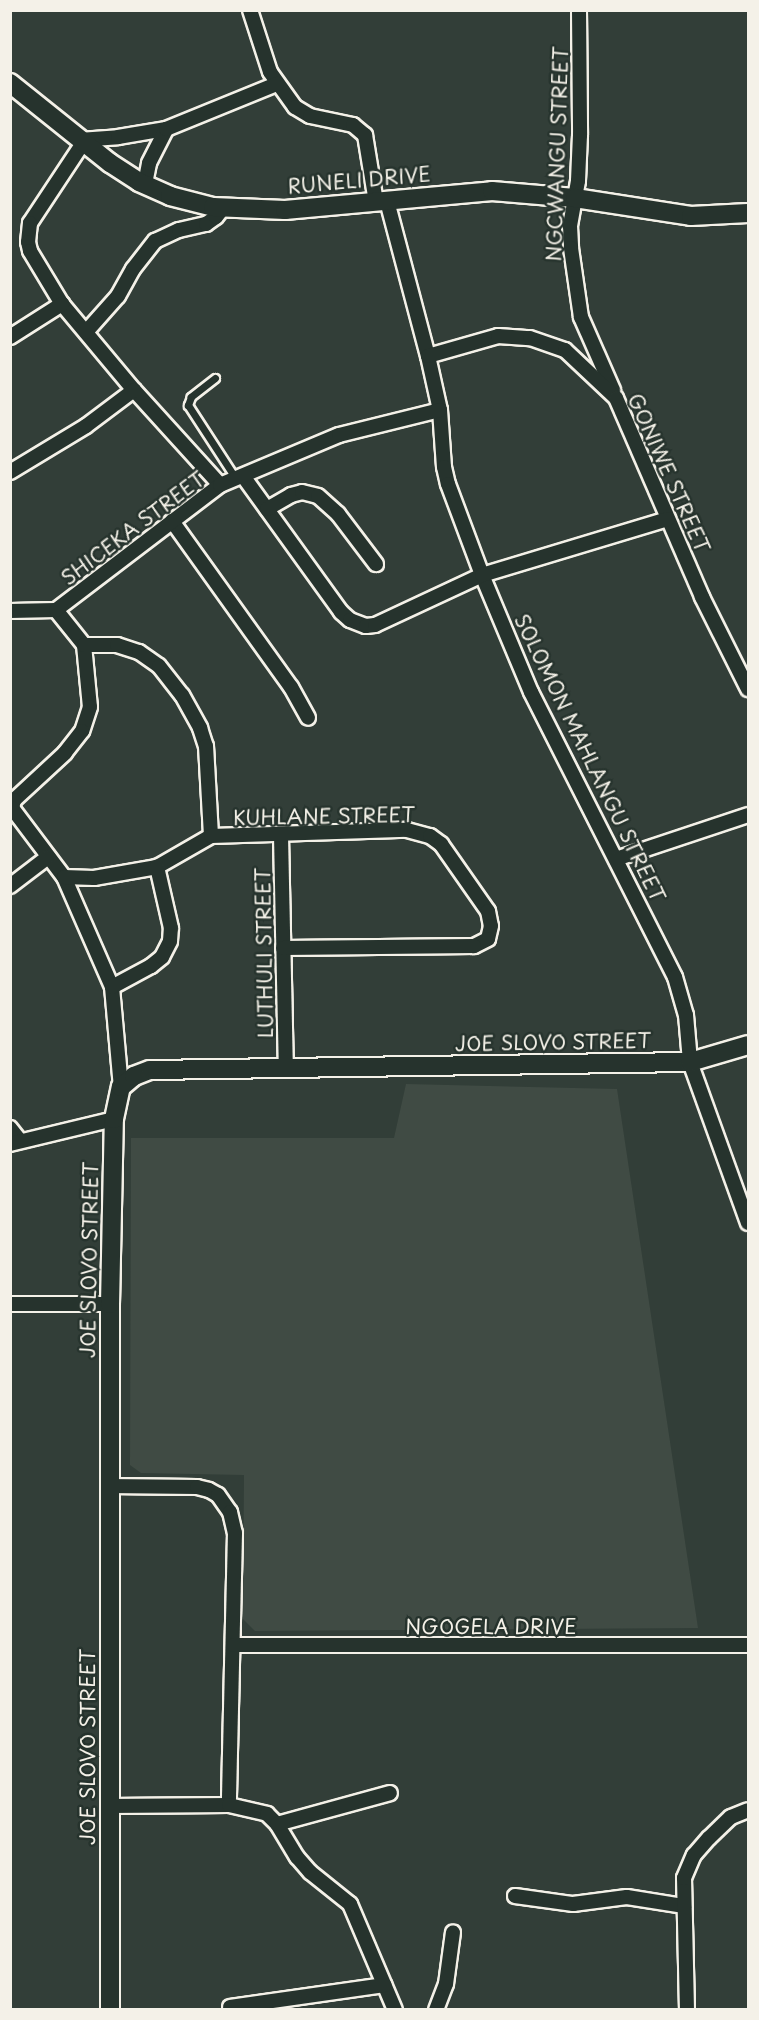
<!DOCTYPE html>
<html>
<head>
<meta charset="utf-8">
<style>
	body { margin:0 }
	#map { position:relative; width:759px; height:2020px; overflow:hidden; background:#323e38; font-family:"Playpen Sans",sans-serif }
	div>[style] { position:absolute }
	.built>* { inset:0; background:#404b44 }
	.roads { filter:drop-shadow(2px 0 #f4f1e8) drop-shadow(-2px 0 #f4f1e8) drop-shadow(0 2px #f4f1e8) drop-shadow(0 -2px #f4f1e8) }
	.lane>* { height:7px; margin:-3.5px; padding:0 3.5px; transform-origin:3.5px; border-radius:3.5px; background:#26332d }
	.street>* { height:14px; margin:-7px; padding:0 7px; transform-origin:7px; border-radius:7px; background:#26332d }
	.secondary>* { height:18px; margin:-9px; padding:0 9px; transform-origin:9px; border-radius:9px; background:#26332d }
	span { translate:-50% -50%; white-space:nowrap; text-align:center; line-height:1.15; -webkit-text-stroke:5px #26332d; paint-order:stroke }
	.street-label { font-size:20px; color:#f4f1e8 }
	.frame { position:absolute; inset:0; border:12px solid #f4f1e8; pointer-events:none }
</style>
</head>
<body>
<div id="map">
	<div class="built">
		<div style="clip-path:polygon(406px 1084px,617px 1089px,698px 1628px,255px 1631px,243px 1619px,244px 1475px,141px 1473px,130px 1465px,131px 1138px,394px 1138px)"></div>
	</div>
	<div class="roads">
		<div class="lane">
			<div style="left:215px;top:378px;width:31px;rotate:142deg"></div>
			<div style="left:191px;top:397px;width:9px;rotate:111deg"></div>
			<div style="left:188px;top:405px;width:88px;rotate:57deg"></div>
		</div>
		<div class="street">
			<div style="left:250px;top:10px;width:65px;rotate:72.1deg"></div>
			<div style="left:270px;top:72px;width:43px;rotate:54.5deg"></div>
			<div style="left:295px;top:107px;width:17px;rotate:31deg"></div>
			<div style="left:310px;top:116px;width:44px;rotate:11.8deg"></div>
			<div style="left:353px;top:125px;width:16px;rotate:40deg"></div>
			<div style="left:365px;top:135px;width:68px;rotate:80.7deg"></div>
			<div style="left:579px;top:10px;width:125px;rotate:89.5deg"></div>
			<div style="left:580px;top:135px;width:46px;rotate:92.5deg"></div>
			<div style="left:578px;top:181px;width:46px;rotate:100.1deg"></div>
			<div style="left:570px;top:226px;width:22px;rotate:87deg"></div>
			<div style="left:571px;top:248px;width:70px;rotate:81.8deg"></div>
			<div style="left:581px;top:317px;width:80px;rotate:66.3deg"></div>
			<div style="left:79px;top:140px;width:39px;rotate:-4deg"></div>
			<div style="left:118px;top:137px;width:49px;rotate:-9.5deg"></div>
			<div style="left:83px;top:143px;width:96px;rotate:123.5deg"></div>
			<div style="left:30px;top:223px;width:19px;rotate:96deg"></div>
			<div style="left:28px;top:242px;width:9px;rotate:77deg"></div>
			<div style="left:30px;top:251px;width:62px;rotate:58.9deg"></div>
			<div style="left:62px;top:304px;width:112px;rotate:50.1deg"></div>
			<div style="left:134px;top:390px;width:128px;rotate:47.8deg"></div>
			<div style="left:145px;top:184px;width:21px;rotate:-79deg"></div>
			<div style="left:149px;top:163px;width:38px;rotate:-63deg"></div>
			<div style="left:166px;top:129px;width:120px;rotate:-22.1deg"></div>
			<div style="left:387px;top:201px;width:160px;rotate:75.2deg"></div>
			<div style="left:428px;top:356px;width:55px;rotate:77.5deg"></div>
			<div style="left:440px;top:410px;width:57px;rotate:86deg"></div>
			<div style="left:444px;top:467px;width:17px;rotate:77deg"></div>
			<div style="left:448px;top:484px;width:97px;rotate:69.5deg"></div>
			<div style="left:482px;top:575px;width:127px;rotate:67.3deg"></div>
			<div style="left:531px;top:692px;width:319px;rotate:63.2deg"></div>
			<div style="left:675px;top:977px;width:40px;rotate:74deg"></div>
			<div style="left:686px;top:1015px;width:47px;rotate:85.1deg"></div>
			<div style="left:690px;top:1062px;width:171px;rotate:70.2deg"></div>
			<div style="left:86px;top:332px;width:48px;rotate:-48.4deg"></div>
			<div style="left:118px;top:296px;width:31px;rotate:-61deg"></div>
			<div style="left:133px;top:269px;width:36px;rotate:-52deg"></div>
			<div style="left:155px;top:241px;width:26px;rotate:-25deg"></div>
			<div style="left:179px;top:230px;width:28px;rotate:-13deg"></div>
			<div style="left:206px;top:224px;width:12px;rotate:-35deg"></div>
			<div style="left:216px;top:217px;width:11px;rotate:-52deg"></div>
			<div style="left:10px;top:337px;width:62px;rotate:-32.4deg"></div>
			<div style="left:428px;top:356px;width:73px;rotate:-15.9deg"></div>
			<div style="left:498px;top:336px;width:32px;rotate:4deg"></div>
			<div style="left:530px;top:338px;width:37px;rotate:19deg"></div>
			<div style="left:565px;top:350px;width:70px;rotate:43.3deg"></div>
			<div style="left:616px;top:398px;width:217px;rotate:66.6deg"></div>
			<div style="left:702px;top:597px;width:103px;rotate:63.4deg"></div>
			<div style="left:10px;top:472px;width:89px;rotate:-31.2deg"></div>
			<div style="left:86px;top:426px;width:60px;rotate:-36.9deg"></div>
			<div style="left:243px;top:476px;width:168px;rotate:54.2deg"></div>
			<div style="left:341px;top:612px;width:12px;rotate:42deg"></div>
			<div style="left:350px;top:620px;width:17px;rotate:21deg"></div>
			<div style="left:366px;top:626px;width:9px;rotate:-6deg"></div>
			<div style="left:375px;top:625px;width:118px;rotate:-25deg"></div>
			<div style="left:482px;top:575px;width:194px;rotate:-16.8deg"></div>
			<div style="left:267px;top:509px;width:28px;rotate:-30deg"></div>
			<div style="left:291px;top:495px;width:11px;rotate:-15deg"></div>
			<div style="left:302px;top:492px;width:16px;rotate:14deg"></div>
			<div style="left:318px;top:496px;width:27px;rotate:42deg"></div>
			<div style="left:338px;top:514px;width:63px;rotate:52.8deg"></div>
			<div style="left:172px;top:521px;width:204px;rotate:54.4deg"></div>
			<div style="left:291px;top:687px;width:35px;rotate:61deg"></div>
			<div style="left:56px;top:610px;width:45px;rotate:51.3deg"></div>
			<div style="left:84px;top:645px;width:62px;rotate:84.5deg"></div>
			<div style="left:90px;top:707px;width:25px;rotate:108deg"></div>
			<div style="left:82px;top:731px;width:28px;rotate:128deg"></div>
			<div style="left:65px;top:753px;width:69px;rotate:137.3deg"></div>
			<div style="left:14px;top:800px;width:8px;rotate:104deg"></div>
			<div style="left:12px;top:808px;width:86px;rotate:53deg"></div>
			<div style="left:64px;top:877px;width:120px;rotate:66.4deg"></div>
			<div style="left:112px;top:987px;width:100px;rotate:84.9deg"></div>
			<div style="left:10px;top:611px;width:46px;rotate:-1.2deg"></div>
			<div style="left:56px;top:610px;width:206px;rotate:-37.3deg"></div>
			<div style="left:220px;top:485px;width:129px;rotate:-22.8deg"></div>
			<div style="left:339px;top:435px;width:104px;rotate:-13.9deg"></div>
			<div style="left:84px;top:645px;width:33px"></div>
			<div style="left:117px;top:645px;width:23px;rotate:18deg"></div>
			<div style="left:139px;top:652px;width:24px;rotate:35deg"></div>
			<div style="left:159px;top:666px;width:37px;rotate:52deg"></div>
			<div style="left:182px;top:695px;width:38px;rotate:61deg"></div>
			<div style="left:200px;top:728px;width:19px;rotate:72deg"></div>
			<div style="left:206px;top:746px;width:90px;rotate:86.8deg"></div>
			<div style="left:281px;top:836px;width:233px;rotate:88.8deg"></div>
			<div style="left:616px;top:859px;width:139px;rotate:-18.4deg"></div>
			<div style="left:64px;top:877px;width:30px;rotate:2deg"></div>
			<div style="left:94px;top:878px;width:64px;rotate:-9.9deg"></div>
			<div style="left:157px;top:867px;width:62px;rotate:-29.9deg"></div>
			<div style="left:211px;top:836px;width:196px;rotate:-1.8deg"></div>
			<div style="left:407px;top:830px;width:24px;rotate:15deg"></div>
			<div style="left:430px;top:836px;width:14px;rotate:36deg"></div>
			<div style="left:441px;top:844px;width:82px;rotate:55deg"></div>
			<div style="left:488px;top:911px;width:15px;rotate:79deg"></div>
			<div style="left:491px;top:926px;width:13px;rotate:103deg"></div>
			<div style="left:488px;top:939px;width:16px;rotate:153deg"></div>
			<div style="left:474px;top:946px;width:191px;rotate:179.4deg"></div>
			<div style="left:10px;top:886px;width:48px;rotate:-37.3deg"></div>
			<div style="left:112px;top:987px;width:44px;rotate:-28.3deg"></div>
			<div style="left:151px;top:966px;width:14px;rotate:-39deg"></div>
			<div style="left:162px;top:957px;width:18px;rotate:-63deg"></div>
			<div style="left:170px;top:941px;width:13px;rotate:-86deg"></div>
			<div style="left:171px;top:928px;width:63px;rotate:-102.9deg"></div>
			<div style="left:10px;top:1128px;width:16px;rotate:52deg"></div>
			<div style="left:10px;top:1144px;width:107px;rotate:-13.5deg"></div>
			<div style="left:10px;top:1304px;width:100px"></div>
			<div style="left:108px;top:1486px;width:89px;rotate:0.6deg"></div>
			<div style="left:197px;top:1487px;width:12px;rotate:14deg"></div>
			<div style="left:209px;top:1490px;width:10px;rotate:29deg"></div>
			<div style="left:218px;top:1495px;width:21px;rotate:55deg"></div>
			<div style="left:230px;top:1512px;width:22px;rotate:77deg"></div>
			<div style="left:235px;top:1533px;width:272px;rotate:91.3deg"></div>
			<div style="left:229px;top:1805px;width:120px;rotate:179.5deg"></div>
			<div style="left:234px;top:1645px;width:514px"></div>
			<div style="left:229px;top:1805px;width:39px;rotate:13deg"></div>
			<div style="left:267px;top:1814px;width:14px;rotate:45deg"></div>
			<div style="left:277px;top:1824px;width:39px;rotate:59deg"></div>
			<div style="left:297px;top:1857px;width:20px;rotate:49deg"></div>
			<div style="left:310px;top:1872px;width:51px;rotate:38.7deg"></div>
			<div style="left:350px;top:1904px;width:115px;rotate:67deg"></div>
			<div style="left:277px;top:1824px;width:117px;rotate:-15.3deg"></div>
			<div style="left:515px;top:1896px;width:59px;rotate:7.9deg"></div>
			<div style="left:573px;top:1904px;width:54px;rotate:-7.4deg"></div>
			<div style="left:627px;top:1897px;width:58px;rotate:9deg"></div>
			<div style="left:230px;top:2007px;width:156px;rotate:-8.1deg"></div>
			<div style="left:436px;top:2010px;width:28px;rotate:-69deg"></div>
			<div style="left:446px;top:1984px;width:52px;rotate:-82.3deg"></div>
			<div style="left:687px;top:2010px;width:132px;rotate:-91.3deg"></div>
			<div style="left:684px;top:1878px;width:25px;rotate:-67deg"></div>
			<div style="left:694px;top:1855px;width:23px;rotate:-49deg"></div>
			<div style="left:709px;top:1838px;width:30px;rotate:-44deg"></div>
			<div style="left:731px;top:1817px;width:18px;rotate:-22deg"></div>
		</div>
		<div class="secondary">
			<div style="left:10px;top:83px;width:128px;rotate:38.7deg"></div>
			<div style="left:110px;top:163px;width:35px;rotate:33deg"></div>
			<div style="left:139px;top:182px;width:34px;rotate:24deg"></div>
			<div style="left:170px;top:196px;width:44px;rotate:14.3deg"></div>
			<div style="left:213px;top:207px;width:72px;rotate:2.4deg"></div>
			<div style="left:285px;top:210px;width:208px;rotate:-5.2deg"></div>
			<div style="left:492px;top:191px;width:83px;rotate:4.8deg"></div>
			<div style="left:575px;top:198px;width:117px;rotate:8.8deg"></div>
			<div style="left:691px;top:216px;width:57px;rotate:-3deg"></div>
			<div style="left:110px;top:2010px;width:706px;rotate:-90deg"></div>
			<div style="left:110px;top:1304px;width:185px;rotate:-88.8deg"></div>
			<div style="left:114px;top:1119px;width:33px;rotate:-78deg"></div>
			<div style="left:121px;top:1087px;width:17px;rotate:-40deg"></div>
			<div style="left:134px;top:1076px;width:17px;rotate:-21deg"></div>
			<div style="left:150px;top:1070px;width:540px;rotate:-0.85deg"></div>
			<div style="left:690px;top:1062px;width:60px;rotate:-16.3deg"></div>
		</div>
	</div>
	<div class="street-label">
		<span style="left:557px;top:154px;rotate:-88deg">NGCWANGU STREET</span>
		<span style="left:359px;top:180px;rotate:-5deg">RUNELI DRIVE</span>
		<span style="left:669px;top:473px;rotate:66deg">GONIWE STREET</span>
		<span style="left:133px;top:528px;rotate:-37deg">SHICEKA STREET</span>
		<span style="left:590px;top:758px;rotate:64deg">SOLOMON MAHLANGU STREET</span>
		<span style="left:324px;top:816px;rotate:-1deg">KUHLANE STREET</span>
		<span style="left:264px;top:953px;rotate:-91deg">LUTHULI STREET</span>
		<span style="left:553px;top:1042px;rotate:-1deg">JOE SLOVO STREET</span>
		<span style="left:89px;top:1260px;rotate:-89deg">JOE SLOVO STREET</span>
		<span style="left:491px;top:1626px">NGOGELA DRIVE</span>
		<span style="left:87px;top:1747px;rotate:-90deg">JOE SLOVO STREET</span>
	</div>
	<div class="frame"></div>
</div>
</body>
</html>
